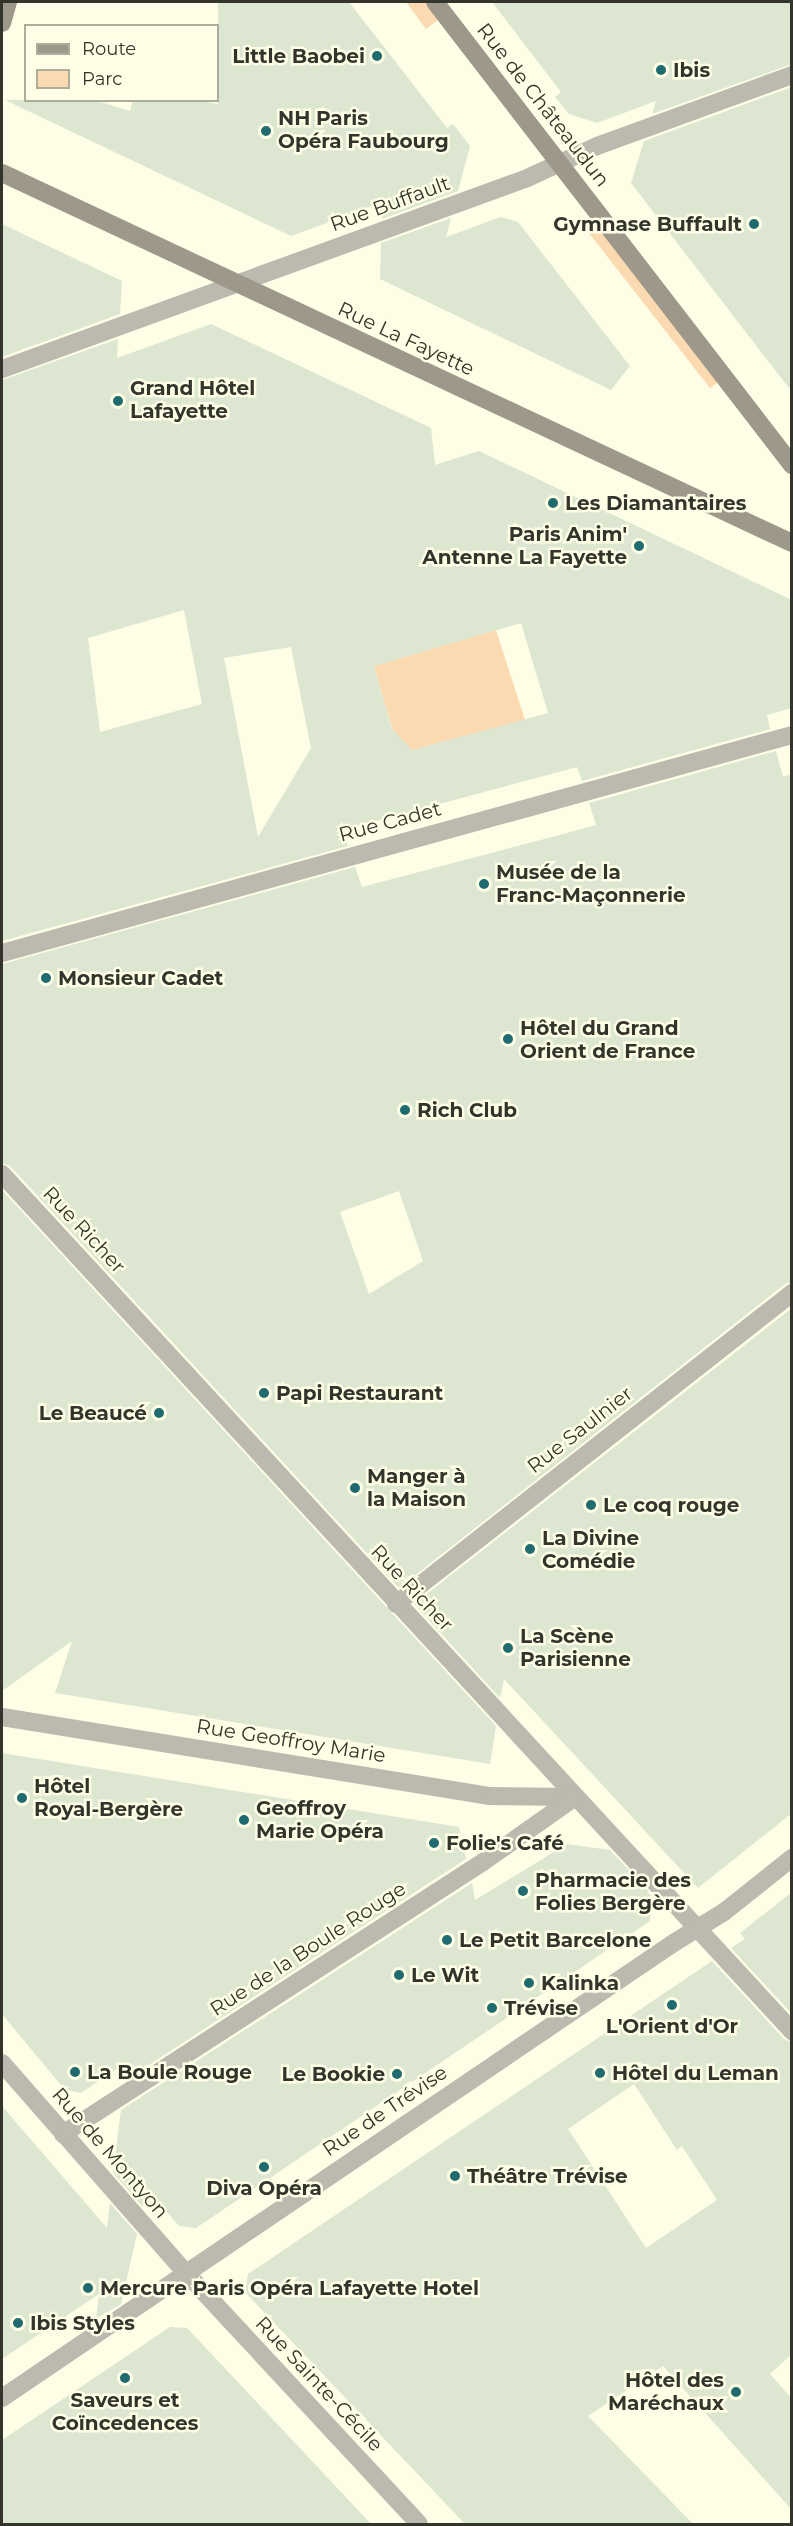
<!DOCTYPE html>
<html>
<head>
<meta charset="utf-8">
<style>
	body { margin:0 }
	#map { position:relative; width:793px; height:2526px; overflow:hidden; background:#fdfee5; font-family:Montserrat,sans-serif }
	div>[style] { position:absolute }
	.green>* { inset:0; background:#fbdab2; transform-origin:0 0 }
	.building>* { inset:0; background:#dce6d0 }
	.street>* { height:18px; margin:-9px; padding:0 9px; transform-origin:9px; border-radius:9px; background:#bcb9af }
	.secondary>* { height:18px; margin:-9px; padding:0 9px; transform-origin:9px; border-radius:9px; background:#9e988a }
	.dots>* { width:16px; height:16px; translate:-50% -50%; box-sizing:border-box; border:3px solid #fdfee5; border-radius:50% }
	span { translate:-50% -50%; white-space:nowrap; text-align:center; line-height:1.15; -webkit-text-stroke:5px #fdfee5; paint-order:stroke }
	.poi-label { font-size:20px; color:#33342b; font-weight:700 }
	.right { translate:-100% -50%; text-align:right }
	.left { translate:0 -50%; text-align:left }
	.street-label { font-size:20px; color:#33342b }
	.frame { position:absolute; inset:0; border:3px solid #33342b; pointer-events:none }
	.legend { position:absolute; left:24px; top:24px; width:195px; height:78px; box-sizing:border-box; background:#fdfee5; border:2px solid #acad9b; margin:0; padding:8px 10px; list-style:none; font-size:18px; color:#33342b }
	.legend li { display:flex; align-items:center; gap:12px; height:30px }
	.legend b { width:30px; border:2px solid #acad9b }
</style>
</head>
<body>
<div id="map">
	<div class="green">
		<div style="clip-path:polygon(406px 2px,424px 2px,438px 20px,426px 29px)"></div>
		<div style="left:596px;top:221px;width:202px;height:13px;rotate:52deg"></div>
		<div style="clip-path:polygon(496px 630px,525px 720px,408px 751px,395px 738px,374px 666px)"></div>
	</div>
	<div class="building">
		<div style="clip-path:polygon(218px 2px,349px 2px,447px 128px,453px 124px,470px 146px,458px 191px,382px 219px,383px 202px,291px 236px,5px 100px,94px 100px,130px 111px,133px 100px,197px 100px,218px 104px)"></div>
		<div style="clip-path:polygon(492px 2px,792px 2px,792px 64px,652px 114px,656px 101px,597px 123px,569px 114px,555px 97px,561px 92px)"></div>
		<div style="clip-path:polygon(792px 87px,792px 392px,631px 183px,644px 141px)"></div>
		<div style="clip-path:polygon(501px 217px,518px 222px,630px 366px,611px 390px,380px 279px,381px 243px,451px 218px,446px 237px)"></div>
		<div style="clip-path:polygon(2px 224px,122px 281px,120px 314px,2px 357px)"></div>
		<div style="clip-path:polygon(evenodd,211px 324px,431px 428px,435px 465px,479px 451px,792px 600px,792px 708px,767px 715px,770px 729px,582px 781px,577px 767px,343px 830px,348px 846px,2px 941px,2px 380px,118px 339px,117px 358px,211px 324px,184px 610px,202px 704px,100px 732px,88px 638px,184px 610px,211px 324px,521px 623px,548px 713px,412px 750px,392px 729px,374px 666px,521px 623px,211px 324px,291px 647px,311px 748px,258px 837px,224px 658px,291px 647px)"></div>
		<div style="clip-path:polygon(evenodd,776px 751px,783px 777px,792px 774px,792px 1282px,785px 1284px,399px 1588px,10px 1166px,2px 1163px,2px 964px,355px 867px,362px 887px,552px 837px,596px 825px,589px 803px,776px 751px,399px 1191px,423px 1261px,369px 1294px,340px 1212px,399px 1191px)"></div>
		<div style="clip-path:polygon(2px 1190px,496px 1726px,490px 1764px,55px 1693px,72px 1641px,2px 1691px)"></div>
		<div style="clip-path:polygon(792px 1308px,792px 1813px,698px 1888px,504px 1679px,500px 1698px,414px 1604px)"></div>
		<div style="clip-path:polygon(2px 1753px,459px 1827px,466px 1859px,124px 2081px,126px 2063px,81px 2093px,65px 2090px,2px 2014px)"></div>
		<div style="clip-path:polygon(567px 1844px,610px 1850px,652px 1895px,650px 1921px,196px 2228px,179px 2226px,147px 2188px,143px 2207px,113px 2173px,121px 2110px,472px 1883px,475px 1900px)"></div>
		<div style="clip-path:polygon(792px 1892px,792px 2014px,731px 1948px,745px 1939px,740px 1933px)"></div>
		<div style="clip-path:polygon(evenodd,712px 1961px,784px 2039px,792px 2042px,792px 2354px,770px 2374px,792px 2399px,792px 2510px,663px 2366px,588px 2416px,693px 2524px,465px 2524px,245px 2292px,248px 2274px,712px 1961px,634px 2084px,677px 2150px,682px 2146px,717px 2200px,646px 2248px,568px 2129px,634px 2084px)"></div>
		<div style="clip-path:polygon(2px 2106px,107px 2228px,110px 2203px,137px 2234px,121px 2304px,96px 2319px,99px 2294px,2px 2359px)"></div>
		<div style="clip-path:polygon(170px 2327px,187px 2328px,371px 2524px,2px 2524px,2px 2440px)"></div>
	</div>
	<div class="street">
		<div style="left:2px;top:369px;width:556px;rotate:-19.97deg"></div>
		<div style="left:525px;top:179px;width:79px;rotate:-24.6deg"></div>
		<div style="left:597px;top:146px;width:208px;rotate:-20deg"></div>
		<div style="left:2px;top:953px;width:820px;rotate:-15.43deg"></div>
		<div style="left:2px;top:1174px;width:1166px;rotate:47.33deg"></div>
		<div style="left:396px;top:1604px;width:504px;rotate:-38.14deg"></div>
		<div style="left:2px;top:1717px;width:493px;rotate:9.2deg"></div>
		<div style="left:489px;top:1796px;width:86px;rotate:0.7deg"></div>
		<div style="left:2px;top:2063px;width:279px;rotate:48.8deg"></div>
		<div style="left:186px;top:2273px;width:342px;rotate:47.1deg"></div>
		<div style="left:63px;top:2134px;width:500px;rotate:-32.93deg"></div>
		<div style="left:483px;top:1862px;width:113px;rotate:-35.2deg"></div>
		<div style="left:2px;top:2398px;width:809px;rotate:-34.12deg"></div>
		<div style="left:672px;top:1944px;width:61px;rotate:-31.6deg"></div>
		<div style="left:724px;top:1912px;width:87px;rotate:-38.5deg"></div>
	</div>
	<div class="secondary">
		<div style="left:435px;top:2px;width:585px;rotate:52.37deg"></div>
		<div style="left:2px;top:23px;width:22px;rotate:-74deg"></div>
		<div style="left:2px;top:173px;width:872px;rotate:25.1deg"></div>
	</div>
	<div class="dots">
		<div style="left:377px;top:56px;background:#1f6b6f"></div>
		<div style="left:661px;top:70px;background:#1f6b6f"></div>
		<div style="left:266px;top:131px;background:#1f6b6f"></div>
		<div style="left:754px;top:224px;background:#1f6b6f"></div>
		<div style="left:118px;top:401px;background:#1f6b6f"></div>
		<div style="left:553px;top:503px;background:#1f6b6f"></div>
		<div style="left:639px;top:546px;background:#1f6b6f"></div>
		<div style="left:484px;top:884px;background:#1f6b6f"></div>
		<div style="left:46px;top:978px;background:#1f6b6f"></div>
		<div style="left:508px;top:1039px;background:#1f6b6f"></div>
		<div style="left:405px;top:1110px;background:#1f6b6f"></div>
		<div style="left:264px;top:1393px;background:#1f6b6f"></div>
		<div style="left:159px;top:1413px;background:#1f6b6f"></div>
		<div style="left:355px;top:1488px;background:#1f6b6f"></div>
		<div style="left:591px;top:1505px;background:#1f6b6f"></div>
		<div style="left:530px;top:1549px;background:#1f6b6f"></div>
		<div style="left:508px;top:1648px;background:#1f6b6f"></div>
		<div style="left:22px;top:1798px;background:#1f6b6f"></div>
		<div style="left:244px;top:1820px;background:#1f6b6f"></div>
		<div style="left:434px;top:1843px;background:#1f6b6f"></div>
		<div style="left:523px;top:1891px;background:#1f6b6f"></div>
		<div style="left:447px;top:1940px;background:#1f6b6f"></div>
		<div style="left:399px;top:1975px;background:#1f6b6f"></div>
		<div style="left:529px;top:1983px;background:#1f6b6f"></div>
		<div style="left:672px;top:2005px;background:#1f6b6f"></div>
		<div style="left:492px;top:2008px;background:#1f6b6f"></div>
		<div style="left:75px;top:2072px;background:#1f6b6f"></div>
		<div style="left:600px;top:2073px;background:#1f6b6f"></div>
		<div style="left:397px;top:2074px;background:#1f6b6f"></div>
		<div style="left:264px;top:2167px;background:#1f6b6f"></div>
		<div style="left:455px;top:2176px;background:#1f6b6f"></div>
		<div style="left:88px;top:2288px;background:#1f6b6f"></div>
		<div style="left:18px;top:2323px;background:#1f6b6f"></div>
		<div style="left:125px;top:2378px;background:#1f6b6f"></div>
		<div style="left:736px;top:2392px;background:#1f6b6f"></div>
	</div>
	<div class="poi-label">
		<span class="right" style="left:365px;top:56px">Little Baobei</span>
		<span class="left" style="left:673px;top:70px">Ibis</span>
		<span class="left" style="left:278px;top:130px">NH Paris<br>Opéra Faubourg</span>
		<span class="right" style="left:742px;top:224px">Gymnase Buffault</span>
		<span class="left" style="left:130px;top:400px">Grand Hôtel<br>Lafayette</span>
		<span class="left" style="left:565px;top:503px">Les Diamantaires</span>
		<span class="right" style="left:627px;top:546px">Paris Anim'<br>Antenne La Fayette</span>
		<span class="left" style="left:496px;top:884px">Musée de la<br>Franc-Maçonnerie</span>
		<span class="left" style="left:58px;top:978px">Monsieur Cadet</span>
		<span class="left" style="left:520px;top:1040px">Hôtel du Grand<br>Orient de France</span>
		<span class="left" style="left:417px;top:1110px">Rich Club</span>
		<span class="left" style="left:276px;top:1393px">Papi Restaurant</span>
		<span class="right" style="left:147px;top:1413px">Le Beaucé</span>
		<span class="left" style="left:367px;top:1488px">Manger à<br>la Maison</span>
		<span class="left" style="left:603px;top:1505px">Le coq rouge</span>
		<span class="left" style="left:542px;top:1550px">La Divine<br>Comédie</span>
		<span class="left" style="left:520px;top:1648px">La Scène<br>Parisienne</span>
		<span class="left" style="left:34px;top:1798px">Hôtel<br>Royal-Bergère</span>
		<span class="left" style="left:256px;top:1820px">Geoffroy<br>Marie Opéra</span>
		<span class="left" style="left:446px;top:1843px">Folie's Café</span>
		<span class="left" style="left:535px;top:1892px">Pharmacie des<br>Folies Bergère</span>
		<span class="left" style="left:459px;top:1940px">Le Petit Barcelone</span>
		<span class="left" style="left:411px;top:1975px">Le Wit</span>
		<span class="left" style="left:541px;top:1983px">Kalinka</span>
		<span class="left" style="left:504px;top:2008px">Trévise</span>
		<span style="left:672px;top:2026px">L'Orient d'Or</span>
		<span class="left" style="left:87px;top:2072px">La Boule Rouge</span>
		<span class="left" style="left:612px;top:2073px">Hôtel du Leman</span>
		<span class="right" style="left:385px;top:2074px">Le Bookie</span>
		<span class="left" style="left:467px;top:2176px">Théâtre Trévise</span>
		<span style="left:264px;top:2188px">Diva Opéra</span>
		<span class="left" style="left:100px;top:2288px">Mercure Paris Opéra Lafayette Hotel</span>
		<span class="left" style="left:30px;top:2323px">Ibis Styles</span>
		<span class="right" style="left:724px;top:2392px">Hôtel des<br>Maréchaux</span>
		<span style="left:125px;top:2412px">Saveurs et<br>Coïncedences</span>
	</div>
	<div class="street-label">
		<span style="left:543px;top:105px;rotate:52deg">Rue de Châteaudun</span>
		<span style="left:390px;top:204px;rotate:-20deg">Rue Buffault</span>
		<span style="left:406px;top:339px;rotate:25deg">Rue La Fayette</span>
		<span style="left:390px;top:822px;rotate:-15deg">Rue Cadet</span>
		<span style="left:84px;top:1230px;rotate:47deg">Rue Richer</span>
		<span style="left:580px;top:1430px;rotate:-38deg">Rue Saulnier</span>
		<span style="left:412px;top:1588px;rotate:47deg">Rue Richer</span>
		<span style="left:291px;top:1741px;rotate:9deg">Rue Geoffroy Marie</span>
		<span style="left:308px;top:1949px;rotate:-33deg">Rue de la Boule Rouge</span>
		<span style="left:385px;top:2111px;rotate:-34deg">Rue de Trévise</span>
		<span style="left:110px;top:2153px;rotate:49deg">Rue de Montyon</span>
		<span style="left:319px;top:2384px;rotate:47deg">Rue Sainte-Cécile</span>
	</div>
	<div class="frame"></div>
	<ul class="legend">
	<li><b style="height:8px;background:#9e988a"></b>Route</li>
	<li><b style="height:16px;background:#fbdab2"></b>Parc</li>
	</ul>
</div>
</body>
</html>
